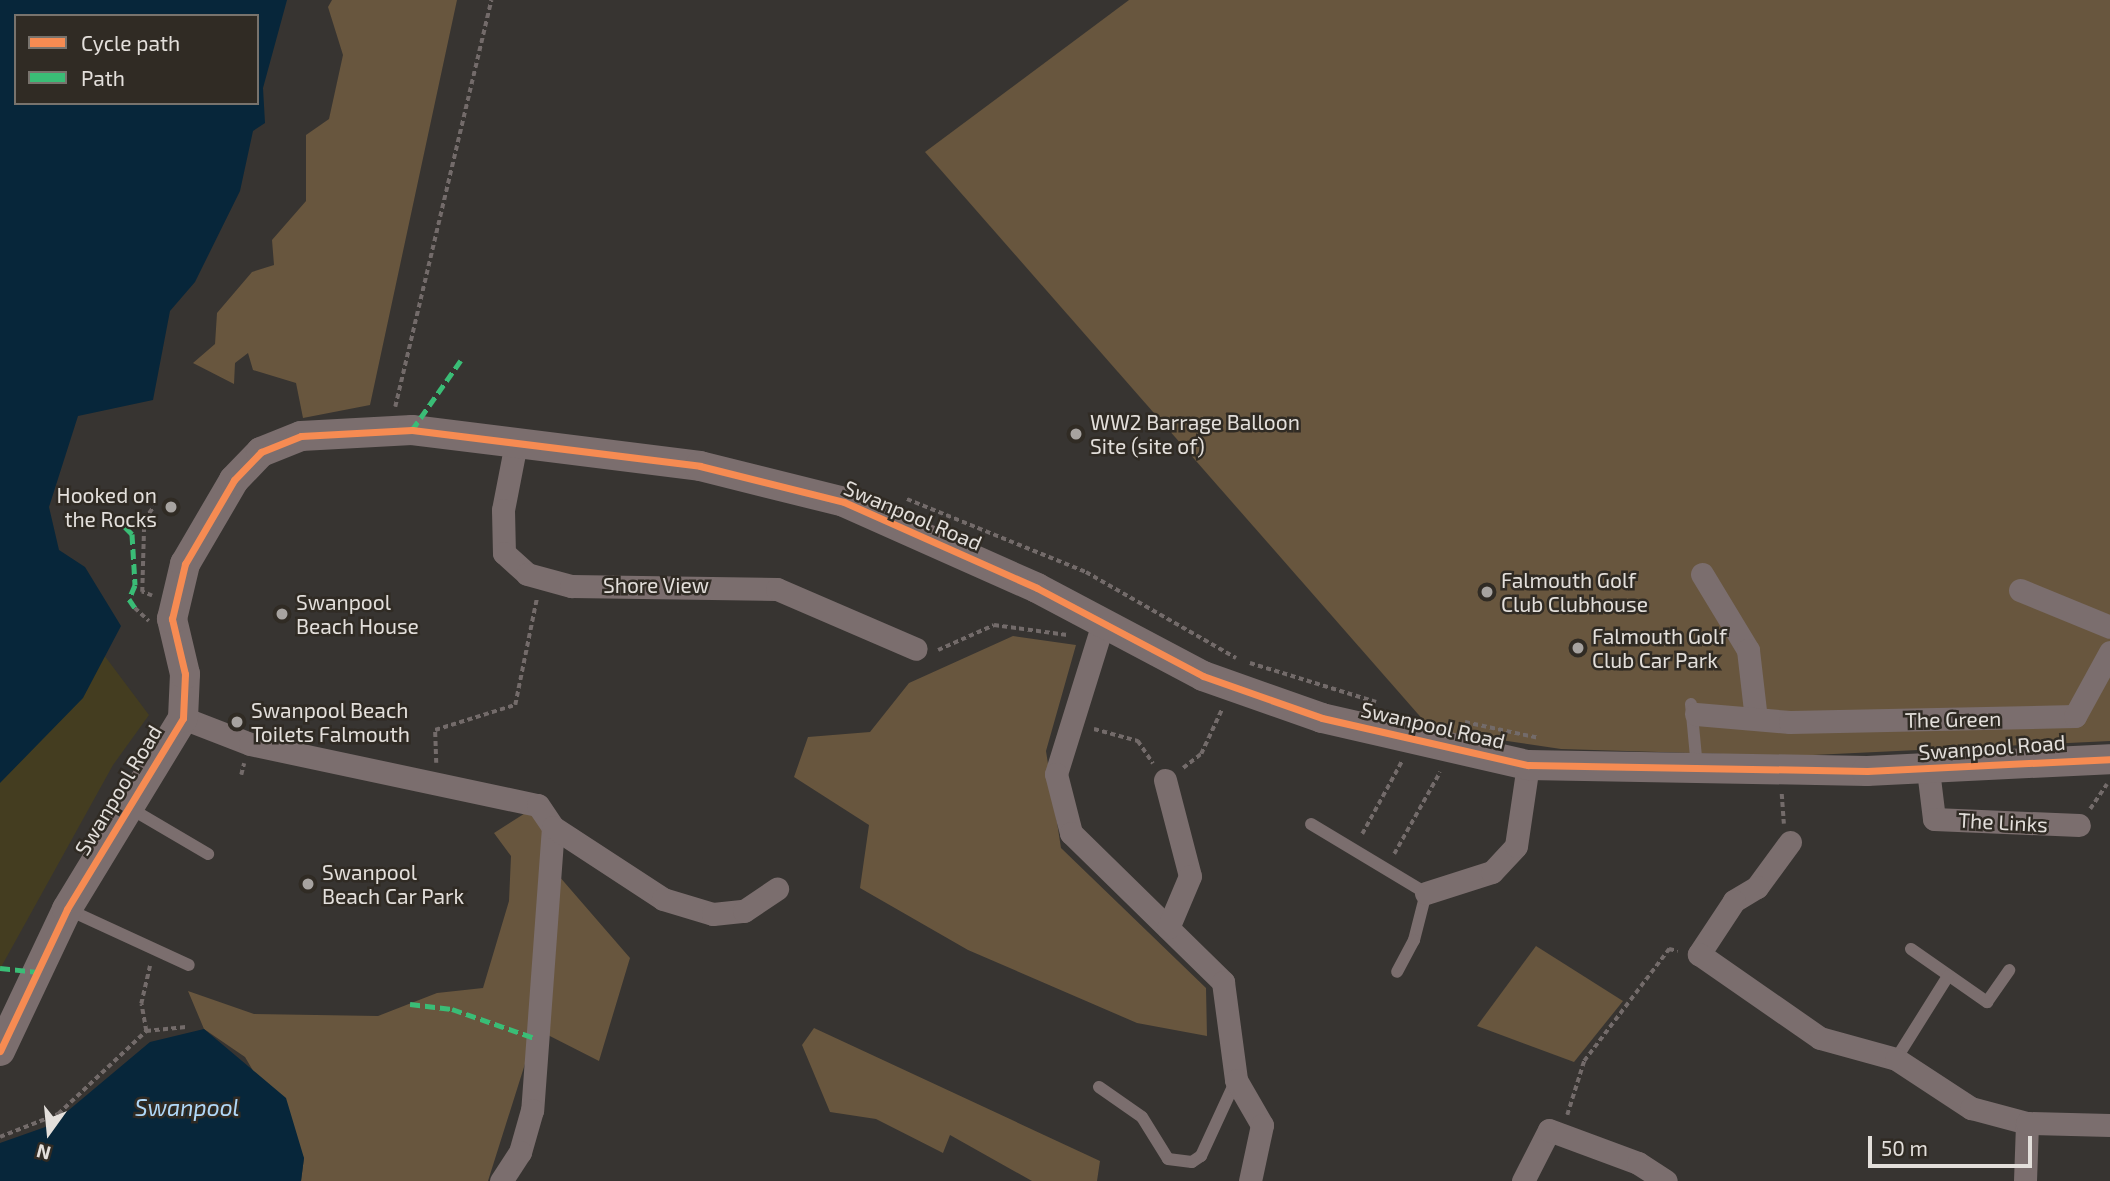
<!DOCTYPE html>
<html>
<head>
<meta charset="utf-8">
<style>
	body { margin:0 }
	#map { position:relative; width:2110px; height:1181px; overflow:hidden; background:#373431; font-family:"Exo 2",sans-serif }
	div>[style] { position:absolute }
	.green>* { inset:0; background:#68563e }
	.sand>* { inset:0; background:#443d20 }
	.water>* { inset:0; background:#07263a }
	.path>* { height:3.5px; margin-top:-1.75px; transform-origin:0; background:repeating-linear-gradient(90deg,#736b6a 0 5px,transparent 0 8.5px) }
	.service>* { height:12px; margin:-6px; padding:0 6px; transform-origin:6px; border-radius:6px; background:#7b6e6e }
	.minor>* { height:23px; margin:-11.5px; padding:0 11.5px; transform-origin:11.5px; border-radius:11.5px; background:#7b6e6e }
	.tertiary>* { height:30px; margin:-15px; padding:0 15px; transform-origin:15px; border-radius:15px; background:#7b6e6e }
	.quiet>* { height:5px; margin-top:-2.5px; transform-origin:0; background:repeating-linear-gradient(90deg,#3abd76 0 10px,transparent 0 15px) }
	.cycleway>* { height:7px; margin:-3.5px; padding:0 3.5px; transform-origin:3.5px; border-radius:3.5px; background:#f68b52 }
	.dots>* { width:19px; height:19px; translate:-50% -50%; box-sizing:border-box; border:4px solid #302b24; border-radius:50% }
	span { translate:-50% -50%; white-space:nowrap; text-align:center; line-height:1.15; -webkit-text-stroke:5px #302b24; paint-order:stroke }
	.poi-label { font-size:21px; color:#e3dfdb }
	.left { translate:0 -50%; text-align:left }
	.right { translate:-100% -50%; text-align:right }
	.street-label { font-size:21px; color:#e3dfdb }
	.water-label { font-size:23px; color:#afd7f7; font-style:italic }
	.legend { position:absolute; left:14px; top:14px; width:245px; height:91px; box-sizing:border-box; background:#302b24; border:2px solid #78736d; margin:0; padding:9px 12px; list-style:none; font-size:21px; color:#e3dfdb }
	.legend li { display:flex; align-items:center; gap:14px; height:35px }
	.legend b { width:35px; border:2px solid #78736d }
	.north { position:absolute; left:14px; top:1097px; width:70px; height:70px; -webkit-text-stroke:5px #302b24; paint-order:stroke; rotate:195deg; font-size:19px; font-weight:700; line-height:28px; text-align:center; color:#e3dfdb }
	.north::after { content:''; display:block; margin:auto; width:24px; height:32px; background:#e3dfdb; clip-path:polygon(50% 0,100% 100%,50% 72%,0 100%) }
	.scale { position:absolute; left:1868px; top:1136px; width:164px; height:32px; box-sizing:border-box; border:4px solid #e3dfdb; border-top:0; padding-left:9px; font-size:21px; line-height:24px; white-space:nowrap; color:#e3dfdb; -webkit-text-stroke:5px #302b24; paint-order:stroke }
</style>
</head>
<body>
<div id="map">
	<div class="green">
		<div style="clip-path:polygon(332px 0,457px 0,370px 405px,303px 418px,296px 383px,253px 370px,248px 353px,235px 363px,234px 384px,193px 363px,215px 344px,217px 313px,252px 272px,274px 265px,272px 240px,306px 201px,306px 135px,329px 119px,343px 55px,328px 7px)"></div>
		<div style="clip-path:polygon(1129px 0,2110px 0,2110px 741px,1792px 756px,1561px 749px,1432px 730px,925px 152px)"></div>
		<div style="clip-path:polygon(1013px 636px,1076px 645px,1046px 751px,1061px 848px,1206px 988px,1207px 1036px,1137px 1023px,968px 950px,860px 888px,869px 825px,794px 777px,808px 737px,870px 732px,909px 683px)"></div>
		<div style="clip-path:polygon(538px 805px,552px 868px,630px 958px,599px 1061px,536px 1029px,488px 1181px,301px 1181px,304px 1158px,245px 1057px,204px 1029px,188px 991px,254px 1014px,378px 1016px,437px 993px,483px 988px,509px 901px,511px 856px,494px 833px)"></div>
		<div style="clip-path:polygon(1536px 946px,1623px 1001px,1574px 1062px,1477px 1026px)"></div>
		<div style="clip-path:polygon(814px 1028px,1100px 1161px,1097px 1181px,1032px 1181px,950px 1135px,943px 1153px,876px 1119px,830px 1112px,802px 1045px)"></div>
	</div>
	<div class="sand">
		<div style="clip-path:polygon(77px 619px,149px 715px,113px 765px,0 969px,0 636px)"></div>
	</div>
	<div class="water">
		<div style="clip-path:polygon(evenodd,0 0,287px 0,263px 88px,265px 123px,253px 131px,240px 191px,195px 282px,170px 311px,153px 400px,78px 416px,49px 507px,59px 550px,85px 567px,121px 626px,83px 698px,0 783px,0 0,16px 16px,257px 16px,257px 103px,16px 103px,16px 16px)"></div>
		<div style="clip-path:polygon(204px 1029px,286px 1098px,304px 1158px,301px 1181px,0 1181px,0 1143px,51px 1125px,150px 1042px)"></div>
	</div>
	<div class="path">
		<div style="left:395px;top:407px;width:418px;rotate:-76.7deg"></div>
		<div style="left:907px;top:499px;width:193px;rotate:22.2deg"></div>
		<div style="left:1086px;top:572px;width:173px;rotate:29.8deg"></div>
		<div style="left:119px;top:526px;width:6px;rotate:9deg"></div>
		<div style="left:152px;top:596px;width:11px;rotate:-158deg"></div>
		<div style="left:142px;top:592px;width:72px;rotate:-88.4deg"></div>
		<div style="left:144px;top:520px;width:17px;rotate:-54deg"></div>
		<div style="left:135px;top:608px;width:19px;rotate:43deg"></div>
		<div style="left:938px;top:650px;width:61px;rotate:-24.1deg"></div>
		<div style="left:994px;top:625px;width:74px;rotate:7.8deg"></div>
		<div style="left:1250px;top:663px;width:132px;rotate:17.2deg"></div>
		<div style="left:1465px;top:722px;width:76px;rotate:12.2deg"></div>
		<div style="left:1094px;top:729px;width:46px;rotate:15.3deg"></div>
		<div style="left:1138px;top:741px;width:27px;rotate:56deg"></div>
		<div style="left:436px;top:763px;width:33px;rotate:-92deg"></div>
		<div style="left:435px;top:730px;width:84px;rotate:-17.4deg"></div>
		<div style="left:515px;top:705px;width:110px;rotate:-78.5deg"></div>
		<div style="left:1183px;top:768px;width:23px;rotate:-38deg"></div>
		<div style="left:1201px;top:754px;width:50px;rotate:-65deg"></div>
		<div style="left:241px;top:775px;width:12px;rotate:-76deg"></div>
		<div style="left:1782px;top:794px;width:30px;rotate:86deg"></div>
		<div style="left:2090px;top:809px;width:30px;rotate:-56deg"></div>
		<div style="left:1362px;top:834px;width:83px;rotate:-61.3deg"></div>
		<div style="left:1394px;top:854px;width:94px;rotate:-60.7deg"></div>
		<div style="left:146px;top:1031px;width:27px;rotate:-100deg"></div>
		<div style="left:141px;top:1004px;width:39px;rotate:-77deg"></div>
		<div style="left:1567px;top:1115px;width:57px;rotate:-72.5deg"></div>
		<div style="left:1584px;top:1061px;width:141px;rotate:-52.8deg"></div>
		<div style="left:1669px;top:949px;width:9px;rotate:13deg"></div>
		<div style="left:0;top:1137px;width:62px;rotate:-21.6deg"></div>
		<div style="left:58px;top:1114px;width:121px;rotate:-43.3deg"></div>
		<div style="left:146px;top:1031px;width:40px;rotate:-5.7deg"></div>
	</div>
	<div class="service">
		<div style="left:1691px;top:704px;width:64px;rotate:84.6deg"></div>
		<div style="left:128px;top:807px;width:93px;rotate:30.4deg"></div>
		<div style="left:1311px;top:824px;width:134px;rotate:31deg"></div>
		<div style="left:1426px;top:893px;width:49px;rotate:104.3deg"></div>
		<div style="left:1414px;top:940px;width:36px;rotate:118deg"></div>
		<div style="left:67px;top:909px;width:134px;rotate:24.7deg"></div>
		<div style="left:1911px;top:949px;width:93px;rotate:34.9deg"></div>
		<div style="left:1987px;top:1002px;width:39px;rotate:-55deg"></div>
		<div style="left:1896px;top:1059px;width:98px;rotate:-57.9deg"></div>
		<div style="left:1099px;top:1087px;width:52px;rotate:34.9deg"></div>
		<div style="left:1142px;top:1117px;width:49px;rotate:58.2deg"></div>
		<div style="left:1168px;top:1159px;width:24px;rotate:7deg"></div>
		<div style="left:1192px;top:1162px;width:11px;rotate:-34deg"></div>
		<div style="left:1201px;top:1156px;width:84px;rotate:-65.3deg"></div>
	</div>
	<div class="minor">
		<div style="left:516px;top:443px;width:68px;rotate:101deg"></div>
		<div style="left:503px;top:510px;width:43px;rotate:88.7deg"></div>
		<div style="left:504px;top:553px;width:31px;rotate:42deg"></div>
		<div style="left:527px;top:574px;width:46px;rotate:15.3deg"></div>
		<div style="left:571px;top:586px;width:206px;rotate:0.8deg"></div>
		<div style="left:777px;top:589px;width:151px;rotate:23.3deg"></div>
		<div style="left:1702px;top:574px;width:89px;rotate:58.8deg"></div>
		<div style="left:1748px;top:650px;width:69px;rotate:83.4deg"></div>
		<div style="left:2020px;top:590px;width:97px;rotate:22.3deg"></div>
		<div style="left:1103px;top:623px;width:158px;rotate:107.3deg"></div>
		<div style="left:1056px;top:774px;width:61px;rotate:75.7deg"></div>
		<div style="left:1071px;top:833px;width:213px;rotate:44.4deg"></div>
		<div style="left:1223px;top:982px;width:99px;rotate:82.4deg"></div>
		<div style="left:1236px;top:1080px;width:52px;rotate:60deg"></div>
		<div style="left:1262px;top:1125px;width:57px;rotate:102.1deg"></div>
		<div style="left:1696px;top:714px;width:94px;rotate:4.9deg"></div>
		<div style="left:1790px;top:722px;width:285px;rotate:-1.2deg"></div>
		<div style="left:2075px;top:716px;width:73px;rotate:-61.3deg"></div>
		<div style="left:183px;top:718px;width:72px;rotate:21.2deg"></div>
		<div style="left:250px;top:744px;width:294px;rotate:12deg"></div>
		<div style="left:538px;top:805px;width:27px;rotate:56deg"></div>
		<div style="left:553px;top:827px;width:284px;rotate:94.2deg"></div>
		<div style="left:532px;top:1110px;width:44px;rotate:105.9deg"></div>
		<div style="left:520px;top:1152px;width:35px;rotate:123deg"></div>
		<div style="left:1928px;top:770px;width:49px;rotate:83deg"></div>
		<div style="left:1934px;top:819px;width:145px;rotate:2.4deg"></div>
		<div style="left:1165px;top:780px;width:99px;rotate:75.4deg"></div>
		<div style="left:1190px;top:876px;width:56px;rotate:112.9deg"></div>
		<div style="left:553px;top:827px;width:131px;rotate:33.2deg"></div>
		<div style="left:663px;top:899px;width:52px;rotate:16.7deg"></div>
		<div style="left:713px;top:914px;width:31px;rotate:-6deg"></div>
		<div style="left:744px;top:911px;width:40px;rotate:-34deg"></div>
		<div style="left:1790px;top:842px;width:56px;rotate:126.3deg"></div>
		<div style="left:1757px;top:887px;width:27px;rotate:149deg"></div>
		<div style="left:1734px;top:901px;width:64px;rotate:123.4deg"></div>
		<div style="left:1699px;top:954px;width:147px;rotate:34.8deg"></div>
		<div style="left:1820px;top:1038px;width:79px;rotate:15.4deg"></div>
		<div style="left:1896px;top:1059px;width:90px;rotate:33.2deg"></div>
		<div style="left:1971px;top:1108px;width:58px;rotate:15deg"></div>
		<div style="left:1426px;top:893px;width:69px;rotate:-17.7deg"></div>
		<div style="left:1492px;top:872px;width:35px;rotate:-47deg"></div>
		<div style="left:1516px;top:846px;width:82px;rotate:-81.6deg"></div>
		<div style="left:1523px;top:1181px;width:57px;rotate:-63deg"></div>
		<div style="left:1549px;top:1130px;width:95px;rotate:20.3deg"></div>
		<div style="left:1638px;top:1163px;width:33px;rotate:33deg"></div>
		<div style="left:2025px;top:1181px;width:58px;rotate:-88deg"></div>
		<div style="left:2027px;top:1123px;width:83px;rotate:1.4deg"></div>
	</div>
	<div class="tertiary">
		<div style="left:0;top:1051px;width:157px;rotate:-64.7deg"></div>
		<div style="left:67px;top:909px;width:223px;rotate:-58.7deg"></div>
		<div style="left:183px;top:718px;width:44px;rotate:-87.4deg"></div>
		<div style="left:185px;top:674px;width:57px;rotate:-103.3deg"></div>
		<div style="left:172px;top:619px;width:57px;rotate:-76.7deg"></div>
		<div style="left:185px;top:564px;width:97px;rotate:-59.7deg"></div>
		<div style="left:234px;top:480px;width:39px;rotate:-46deg"></div>
		<div style="left:261px;top:452px;width:43px;rotate:-21.8deg"></div>
		<div style="left:301px;top:436px;width:111px;rotate:-3.1deg"></div>
		<div style="left:412px;top:430px;width:290px;rotate:7.1deg"></div>
		<div style="left:700px;top:466px;width:148px;rotate:14deg"></div>
		<div style="left:844px;top:502px;width:211px;rotate:24deg"></div>
		<div style="left:1037px;top:588px;width:188px;rotate:27.9deg"></div>
		<div style="left:1203px;top:676px;width:126px;rotate:19.4deg"></div>
		<div style="left:1322px;top:718px;width:211px;rotate:12.9deg"></div>
		<div style="left:1528px;top:765px;width:339px;rotate:1deg"></div>
		<div style="left:1867px;top:771px;width:243px;rotate:-2.8deg"></div>
	</div>
	<div class="quiet">
		<div style="left:412px;top:430px;width:85px;rotate:-55deg"></div>
		<div style="left:125px;top:527px;width:10px;rotate:45deg"></div>
		<div style="left:132px;top:534px;width:51px;rotate:86.6deg"></div>
		<div style="left:135px;top:585px;width:15px;rotate:113deg"></div>
		<div style="left:129px;top:599px;width:11px;rotate:56deg"></div>
		<div style="left:0;top:968px;width:37px;rotate:6deg"></div>
		<div style="left:410px;top:1004px;width:42px;rotate:6.8deg"></div>
		<div style="left:452px;top:1009px;width:88px;rotate:19.3deg"></div>
	</div>
	<div class="cycleway">
		<div style="left:0;top:1051px;width:157px;rotate:-64.7deg"></div>
		<div style="left:67px;top:909px;width:223px;rotate:-58.7deg"></div>
		<div style="left:183px;top:718px;width:44px;rotate:-87.4deg"></div>
		<div style="left:185px;top:674px;width:57px;rotate:-103.3deg"></div>
		<div style="left:172px;top:619px;width:57px;rotate:-76.7deg"></div>
		<div style="left:185px;top:564px;width:97px;rotate:-59.7deg"></div>
		<div style="left:234px;top:480px;width:39px;rotate:-46deg"></div>
		<div style="left:261px;top:452px;width:43px;rotate:-21.8deg"></div>
		<div style="left:301px;top:436px;width:111px;rotate:-3.1deg"></div>
		<div style="left:412px;top:430px;width:290px;rotate:7.1deg"></div>
		<div style="left:700px;top:466px;width:148px;rotate:14deg"></div>
		<div style="left:844px;top:502px;width:211px;rotate:24deg"></div>
		<div style="left:1037px;top:588px;width:188px;rotate:27.9deg"></div>
		<div style="left:1203px;top:676px;width:126px;rotate:19.4deg"></div>
		<div style="left:1322px;top:718px;width:211px;rotate:12.9deg"></div>
		<div style="left:1528px;top:765px;width:339px;rotate:1deg"></div>
		<div style="left:1867px;top:771px;width:243px;rotate:-2.8deg"></div>
	</div>
	<div class="dots">
		<div style="left:1076px;top:434px;background:#a7a3a0"></div>
		<div style="left:171px;top:507px;background:#a7a3a0"></div>
		<div style="left:1487px;top:592px;background:#a7a3a0"></div>
		<div style="left:282px;top:614px;background:#a7a3a0"></div>
		<div style="left:1578px;top:648px;background:#a7a3a0"></div>
		<div style="left:237px;top:722px;background:#a7a3a0"></div>
		<div style="left:308px;top:884px;background:#a7a3a0"></div>
	</div>
	<div class="poi-label">
		<span class="left" style="left:1090px;top:434px">WW2 Barrage Balloon<br>Site (site of)</span>
		<span class="right" style="left:157px;top:507px">Hooked on<br>the Rocks</span>
		<span class="left" style="left:1501px;top:592px">Falmouth Golf<br>Club Clubhouse</span>
		<span class="left" style="left:296px;top:614px">Swanpool<br>Beach House</span>
		<span class="left" style="left:1592px;top:648px">Falmouth Golf<br>Club Car Park</span>
		<span class="left" style="left:251px;top:722px">Swanpool Beach<br>Toilets Falmouth</span>
		<span class="left" style="left:322px;top:884px">Swanpool<br>Beach Car Park</span>
	</div>
	<div class="street-label">
		<span style="left:913px;top:515px;rotate:23deg">Swanpool Road</span>
		<span style="left:656px;top:585px">Shore View</span>
		<span style="left:1953px;top:719px;rotate:-1deg">The Green</span>
		<span style="left:1433px;top:725px;rotate:13deg">Swanpool Road</span>
		<span style="left:1992px;top:747px;rotate:-4deg">Swanpool Road</span>
		<span style="left:118px;top:790px;rotate:-59deg">Swanpool Road</span>
		<span style="left:2003px;top:822px;rotate:3deg">The Links</span>
	</div>
	<div class="water-label">
		<span style="left:187px;top:1107px">Swanpool</span>
	</div>
	<ul class="legend">
	<li><b style="height:9px;background:#f68b52"></b>Cycle path</li>
	<li><b style="height:9px;background:#3abd76"></b>Path</li>
	</ul>
	<div class="north">N</div>
	<div class="scale">50 m</div>
</div>
</body>
</html>
